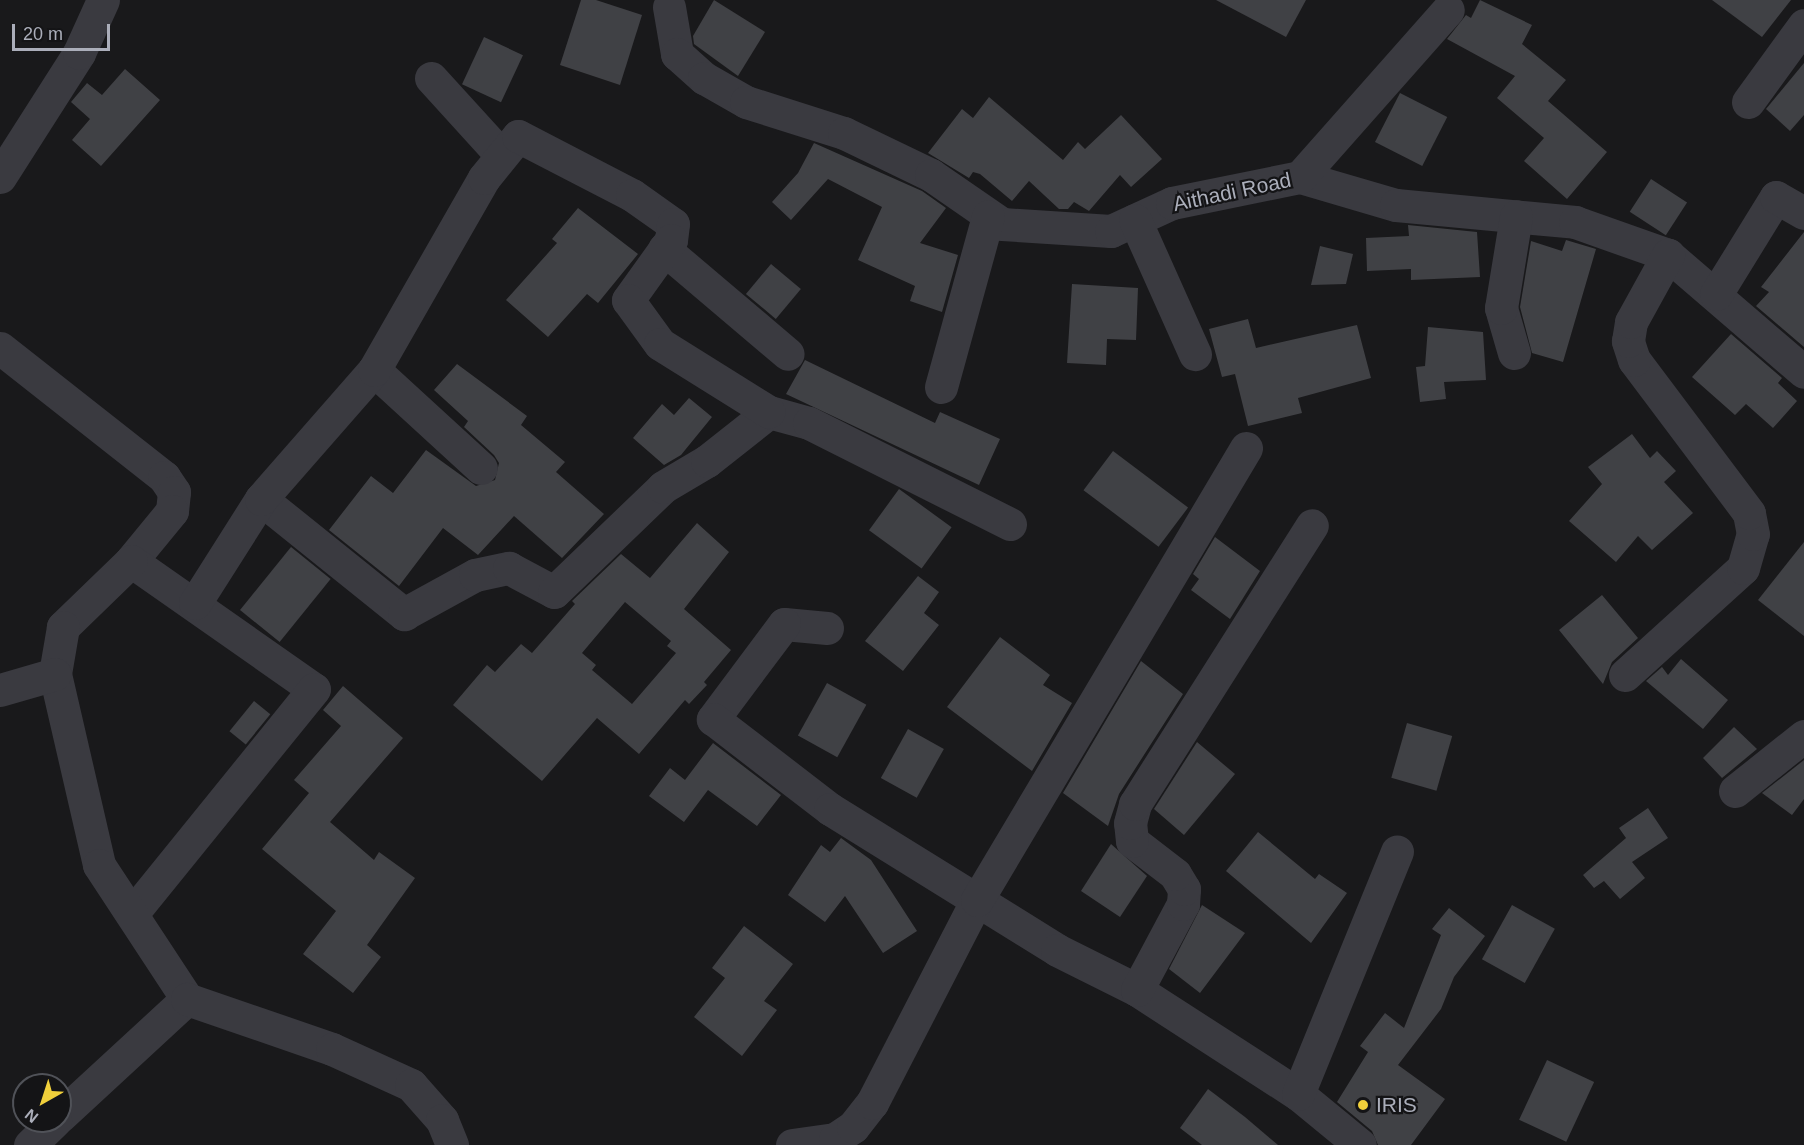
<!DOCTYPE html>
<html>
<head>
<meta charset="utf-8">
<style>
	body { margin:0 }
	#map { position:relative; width:1804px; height:1145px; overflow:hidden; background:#19191b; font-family:Arial,sans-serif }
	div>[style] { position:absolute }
	.building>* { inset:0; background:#404145; transform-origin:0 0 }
	.minor>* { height:33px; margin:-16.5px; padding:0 16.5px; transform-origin:16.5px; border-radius:16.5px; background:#3a3a40 }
	.dots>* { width:16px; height:16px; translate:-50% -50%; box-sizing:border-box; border:3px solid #141416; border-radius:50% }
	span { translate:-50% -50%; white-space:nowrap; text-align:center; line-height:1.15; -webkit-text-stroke:4.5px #141416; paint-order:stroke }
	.street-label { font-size:21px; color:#abaeba }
	.poi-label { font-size:21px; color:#abaeba }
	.left { translate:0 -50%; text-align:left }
	.north { position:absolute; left:12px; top:1073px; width:60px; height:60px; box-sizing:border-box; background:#141416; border:2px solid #505258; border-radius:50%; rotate:219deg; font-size:16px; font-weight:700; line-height:24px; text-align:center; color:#abaeba }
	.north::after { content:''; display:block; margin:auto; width:21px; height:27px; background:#f1d03b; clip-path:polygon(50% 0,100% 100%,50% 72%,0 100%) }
	.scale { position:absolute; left:12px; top:24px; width:98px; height:27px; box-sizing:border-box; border:3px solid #abaeba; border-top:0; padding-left:8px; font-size:18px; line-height:21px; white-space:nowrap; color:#abaeba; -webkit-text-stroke:4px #141416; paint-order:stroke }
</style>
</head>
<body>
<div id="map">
	<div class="building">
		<div style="clip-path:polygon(581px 0,596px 0,642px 15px,620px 85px,560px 65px)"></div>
		<div style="clip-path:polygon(714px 0,765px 32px,738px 76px,694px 44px,693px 36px)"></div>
		<div style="clip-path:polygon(1216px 0,1306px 0,1286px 37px)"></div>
		<div style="clip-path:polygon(1480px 0,1532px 25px,1522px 44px,1566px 80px,1548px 101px,1607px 152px,1567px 199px,1524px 161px,1544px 138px,1497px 98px,1515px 76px,1447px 39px,1466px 15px,1471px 18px)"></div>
		<div style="clip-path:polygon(1712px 0,1791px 0,1762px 37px)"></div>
		<div style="left:484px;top:37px;width:43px;height:52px;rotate:25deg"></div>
		<div style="clip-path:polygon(1804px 63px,1804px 115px,1790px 131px,1766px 109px)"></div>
		<div style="clip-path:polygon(125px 69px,160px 100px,101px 166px,72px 140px,90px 119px,71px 102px,87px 83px,102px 95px)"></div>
		<div style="left:1400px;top:93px;width:53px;height:55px;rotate:27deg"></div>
		<div style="clip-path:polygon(989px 97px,1063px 160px,1078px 142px,1085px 149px,1121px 115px,1162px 159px,1131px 187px,1120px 175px,1089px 211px,1074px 202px,1068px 209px,1059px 209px,1029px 181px,1012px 201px,980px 174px,973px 172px,969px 178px,928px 153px,962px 109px,973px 118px)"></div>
		<div style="clip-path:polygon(814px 143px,922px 191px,946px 208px,920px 243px,958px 255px,942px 312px,910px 301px,915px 286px,858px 260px,882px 207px,828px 179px,791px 220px,772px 202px,798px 173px)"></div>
		<div style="left:1651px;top:179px;width:43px;height:39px;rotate:33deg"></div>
		<div style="clip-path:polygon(578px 208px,638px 254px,598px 303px,587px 294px,548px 337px,506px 300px,557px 243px,552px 239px)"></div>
		<div style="clip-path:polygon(1408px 225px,1477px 232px,1480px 277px,1411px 280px,1411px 269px,1367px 271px,1366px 238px,1409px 236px)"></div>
		<div style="clip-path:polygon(1804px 232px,1804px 347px,1756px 306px,1769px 292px,1761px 287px)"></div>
		<div style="clip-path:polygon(1566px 240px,1596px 249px,1563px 362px,1532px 353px,1520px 307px,1531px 241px,1562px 251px)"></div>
		<div style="clip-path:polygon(1320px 246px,1353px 254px,1346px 284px,1311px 285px)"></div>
		<div style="left:771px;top:264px;width:39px;height:39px;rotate:40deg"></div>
		<div style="clip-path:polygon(1072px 284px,1138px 288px,1136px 340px,1107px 339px,1106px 365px,1067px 363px)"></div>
		<div style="clip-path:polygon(1248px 319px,1256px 348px,1357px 325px,1371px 378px,1298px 398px,1302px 413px,1248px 426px,1235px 374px,1222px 377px,1209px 329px)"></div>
		<div style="clip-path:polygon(1428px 327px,1483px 332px,1486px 380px,1444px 382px,1446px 399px,1420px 402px,1416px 367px,1425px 366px)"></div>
		<div style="clip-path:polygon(1731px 334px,1782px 378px,1778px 383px,1797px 401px,1773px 428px,1746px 404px,1735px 415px,1692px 377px)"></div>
		<div style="clip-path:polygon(805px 360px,935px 423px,940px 412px,1000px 439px,979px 485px,786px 394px)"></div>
		<div style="clip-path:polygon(457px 364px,527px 416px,521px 425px,565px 462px,556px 472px,604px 514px,562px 558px,514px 516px,478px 555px,443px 528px,399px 586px,329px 530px,371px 476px,393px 493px,426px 450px,476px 486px,495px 480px,499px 463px,494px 455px,464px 427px,468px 421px,434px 390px)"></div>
		<div style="clip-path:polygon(689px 398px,712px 417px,681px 455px,664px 465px,633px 438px,662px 404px,674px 415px)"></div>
		<div style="clip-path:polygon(1632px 434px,1650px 458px,1657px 451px,1676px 471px,1664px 482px,1693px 513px,1652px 550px,1638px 536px,1616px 562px,1569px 521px,1602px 484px,1588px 467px)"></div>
		<div style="left:1113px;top:451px;width:94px;height:49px;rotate:37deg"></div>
		<div style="left:899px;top:489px;width:65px;height:51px;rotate:36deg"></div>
		<div style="clip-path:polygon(evenodd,697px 523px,729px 552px,684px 609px,731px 650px,704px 682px,707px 685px,689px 704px,685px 700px,639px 754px,597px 718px,542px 781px,453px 705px,487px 665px,495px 672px,521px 644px,532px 653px,575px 604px,572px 601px,621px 554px,650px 578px,697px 523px,625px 602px,671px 641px,667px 646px,676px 653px,632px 704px,592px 670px,596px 665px,582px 653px,625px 602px)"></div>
		<div style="clip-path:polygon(1215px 537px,1260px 571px,1230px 619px,1191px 590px,1199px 579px,1193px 574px)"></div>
		<div style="clip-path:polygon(1804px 542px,1804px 636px,1758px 600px)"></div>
		<div style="left:291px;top:547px;width:51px;height:81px;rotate:39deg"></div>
		<div style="clip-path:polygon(918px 576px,939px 592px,924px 613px,939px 625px,903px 671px,865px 641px)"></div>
		<div style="clip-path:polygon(1602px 595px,1638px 638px,1612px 662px,1603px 684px,1559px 630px)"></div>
		<div style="clip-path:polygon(1000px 637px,1050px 675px,1043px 685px,1072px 703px,1032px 771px,947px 707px)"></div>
		<div style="clip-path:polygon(1681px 659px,1728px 700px,1703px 729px,1646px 681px,1662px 667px,1668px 675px)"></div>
		<div style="clip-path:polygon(1141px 661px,1183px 694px,1119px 794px,1108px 826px,1063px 793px)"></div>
		<div style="left:827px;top:683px;width:45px;height:60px;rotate:29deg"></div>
		<div style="clip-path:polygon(343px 686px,403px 738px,330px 822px,374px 860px,379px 852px,415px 878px,367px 945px,381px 957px,353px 993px,303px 954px,336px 911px,262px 849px,309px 793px,294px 780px,341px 726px,323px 710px)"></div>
		<div style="left:254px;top:701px;width:21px;height:39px;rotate:39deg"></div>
		<div style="left:1407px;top:723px;width:47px;height:57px;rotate:16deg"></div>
		<div style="clip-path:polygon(1734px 727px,1757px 749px,1722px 778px,1703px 758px)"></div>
		<div style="left:908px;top:729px;width:41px;height:56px;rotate:29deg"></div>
		<div style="clip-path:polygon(1197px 742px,1235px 774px,1184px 835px,1154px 809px)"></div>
		<div style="clip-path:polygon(713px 743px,781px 795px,757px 826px,708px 790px,684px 822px,649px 796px,670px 768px,685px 780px)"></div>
		<div style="clip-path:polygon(1804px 760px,1804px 799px,1792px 815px,1762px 793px)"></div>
		<div style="clip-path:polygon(1648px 808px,1668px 838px,1632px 862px,1645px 878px,1620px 899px,1604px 881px,1594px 888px,1583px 875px,1626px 838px,1619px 828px)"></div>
		<div style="clip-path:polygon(1258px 832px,1315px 879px,1319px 874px,1347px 893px,1311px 943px,1226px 871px)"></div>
		<div style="clip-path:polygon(841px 838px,871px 860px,917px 931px,883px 953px,845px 896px,825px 922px,788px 895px,821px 845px,830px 852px)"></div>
		<div style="clip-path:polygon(1111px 844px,1147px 876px,1120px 917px,1081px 891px)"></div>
		<div style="clip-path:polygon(1202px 905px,1245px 933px,1200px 993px,1169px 969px)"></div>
		<div style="left:1512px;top:905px;width:49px;height:62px;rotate:29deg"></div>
		<div style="clip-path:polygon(1449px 908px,1485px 936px,1454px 977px,1441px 1009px,1398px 1065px,1445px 1099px,1411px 1145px,1378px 1145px,1372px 1131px,1337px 1102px,1368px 1052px,1360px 1046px,1385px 1013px,1404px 1028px,1441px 935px,1432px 929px)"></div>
		<div style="clip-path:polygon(744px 926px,793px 964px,764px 1001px,777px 1010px,742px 1056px,694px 1017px,725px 978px,712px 968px)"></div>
		<div style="left:1547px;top:1060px;width:52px;height:66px;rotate:25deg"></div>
		<div style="clip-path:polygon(1208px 1089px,1245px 1117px,1278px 1145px,1202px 1145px,1180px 1128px)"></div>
	</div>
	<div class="minor">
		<div style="left:669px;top:7px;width:48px;rotate:80.3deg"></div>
		<div style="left:677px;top:54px;width:36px;rotate:42deg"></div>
		<div style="left:704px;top:78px;width:48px;rotate:29.7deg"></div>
		<div style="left:746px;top:102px;width:103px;rotate:17.6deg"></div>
		<div style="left:844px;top:133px;width:97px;rotate:25.8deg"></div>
		<div style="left:931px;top:175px;width:86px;rotate:34.6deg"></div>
		<div style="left:1002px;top:224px;width:109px;rotate:3.7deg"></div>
		<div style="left:1111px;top:231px;width:67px;rotate:-24.7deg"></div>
		<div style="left:1172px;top:203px;width:131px;rotate:-11.5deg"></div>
		<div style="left:1300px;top:177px;width:100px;rotate:16.3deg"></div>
		<div style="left:1396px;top:205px;width:180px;rotate:5.4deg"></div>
		<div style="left:1575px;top:222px;width:99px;rotate:19.5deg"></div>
		<div style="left:1668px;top:255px;width:179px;rotate:40.7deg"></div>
		<div style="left:431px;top:78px;width:104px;rotate:47.7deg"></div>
		<div style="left:1748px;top:102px;width:95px;rotate:-54deg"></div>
		<div style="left:0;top:177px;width:147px;rotate:-57.5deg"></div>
		<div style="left:79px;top:53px;width:58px;rotate:-65.6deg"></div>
		<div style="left:1300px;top:177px;width:223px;rotate:-48.5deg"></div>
		<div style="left:1135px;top:220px;width:147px;rotate:65.9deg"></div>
		<div style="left:664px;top:249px;width:162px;rotate:40.3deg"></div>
		<div style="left:1716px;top:294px;width:114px;rotate:-58.3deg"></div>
		<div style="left:1776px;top:197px;width:32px;rotate:30deg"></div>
		<div style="left:0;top:348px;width:209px;rotate:38.2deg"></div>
		<div style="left:164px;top:477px;width:18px;rotate:56deg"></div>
		<div style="left:174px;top:492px;width:19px;rotate:96deg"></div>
		<div style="left:172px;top:511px;width:65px;rotate:129.4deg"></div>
		<div style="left:131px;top:561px;width:223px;rotate:35deg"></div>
		<div style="left:314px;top:689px;width:289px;rotate:129deg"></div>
		<div style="left:1514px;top:353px;width:47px;rotate:-106.1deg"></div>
		<div style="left:1501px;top:308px;width:93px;rotate:-80.7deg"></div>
		<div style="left:374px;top:370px;width:145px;rotate:42.5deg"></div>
		<div style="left:941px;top:387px;width:177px;rotate:-74.6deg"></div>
		<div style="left:261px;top:499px;width:184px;rotate:38.8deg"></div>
		<div style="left:404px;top:614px;width:81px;rotate:-28.8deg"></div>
		<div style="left:475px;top:575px;width:35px;rotate:-12deg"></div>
		<div style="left:509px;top:568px;width:51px;rotate:28.1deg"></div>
		<div style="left:554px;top:592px;width:151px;rotate:-43.9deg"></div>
		<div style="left:663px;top:487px;width:51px;rotate:-30.6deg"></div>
		<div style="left:707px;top:461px;width:79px;rotate:-38.3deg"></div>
		<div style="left:769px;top:412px;width:41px;rotate:15.4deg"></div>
		<div style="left:809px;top:423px;width:225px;rotate:26.7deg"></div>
		<div style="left:131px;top:561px;width:95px;rotate:135.9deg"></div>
		<div style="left:63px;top:627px;width:48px;rotate:99.7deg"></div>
		<div style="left:55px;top:674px;width:196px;rotate:77deg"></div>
		<div style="left:99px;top:865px;width:160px;rotate:56.7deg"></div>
		<div style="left:195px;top:603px;width:123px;rotate:-57.6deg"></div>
		<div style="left:261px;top:499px;width:171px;rotate:-48.8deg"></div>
		<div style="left:374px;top:370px;width:221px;rotate:-60.2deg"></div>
		<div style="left:484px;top:178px;width:54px;rotate:-51deg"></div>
		<div style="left:518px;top:136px;width:128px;rotate:27.4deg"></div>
		<div style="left:632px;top:195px;width:50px;rotate:35.3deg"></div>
		<div style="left:673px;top:224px;width:16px;rotate:97deg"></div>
		<div style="left:671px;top:240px;width:74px;rotate:125.6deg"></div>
		<div style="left:628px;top:300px;width:54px;rotate:54deg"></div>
		<div style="left:660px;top:344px;width:128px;rotate:32deg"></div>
		<div style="left:827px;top:628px;width:43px;rotate:-174.7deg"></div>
		<div style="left:784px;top:624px;width:119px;rotate:126.8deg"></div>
		<div style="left:713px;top:719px;width:148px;rotate:37.6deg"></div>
		<div style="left:830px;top:809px;width:267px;rotate:31.8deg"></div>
		<div style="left:1057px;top:950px;width:89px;rotate:26.6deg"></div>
		<div style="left:1137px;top:990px;width:192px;rotate:32.9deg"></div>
		<div style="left:1298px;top:1094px;width:80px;rotate:39.4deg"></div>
		<div style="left:1625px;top:675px;width:159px;rotate:-42.2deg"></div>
		<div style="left:1743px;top:568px;width:35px;rotate:-74deg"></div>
		<div style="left:1753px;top:534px;width:21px;rotate:-101deg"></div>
		<div style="left:1749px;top:513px;width:191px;rotate:-126.9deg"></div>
		<div style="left:1634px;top:360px;width:20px;rotate:-108deg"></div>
		<div style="left:1628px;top:341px;width:19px;rotate:-81deg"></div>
		<div style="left:1631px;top:322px;width:77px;rotate:-61.1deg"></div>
		<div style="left:0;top:690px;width:57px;rotate:-16.2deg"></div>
		<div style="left:1735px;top:791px;width:88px;rotate:-38.6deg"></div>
		<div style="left:1137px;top:990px;width:98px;rotate:-61.9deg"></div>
		<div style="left:1183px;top:904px;width:15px;rotate:-86deg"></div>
		<div style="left:1184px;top:889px;width:17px;rotate:-121deg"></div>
		<div style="left:1175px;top:874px;width:54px;rotate:-142.5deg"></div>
		<div style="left:1132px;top:841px;width:18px;rotate:-96deg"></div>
		<div style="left:1130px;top:823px;width:20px;rotate:-75deg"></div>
		<div style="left:1135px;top:804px;width:330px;rotate:-57.6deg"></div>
		<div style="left:1298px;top:1094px;width:262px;rotate:-67.8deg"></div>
		<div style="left:60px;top:1116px;width:173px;rotate:-42.7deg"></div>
		<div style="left:187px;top:999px;width:153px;rotate:19deg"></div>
		<div style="left:332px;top:1049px;width:87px;rotate:24.5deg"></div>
		<div style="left:411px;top:1085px;width:47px;rotate:48.5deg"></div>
		<div style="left:442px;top:1120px;width:27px;rotate:68deg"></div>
		<div style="left:30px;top:1145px;width:35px;rotate:-44deg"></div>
		<div style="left:792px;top:1145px;width:43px;rotate:-7.9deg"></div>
		<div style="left:835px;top:1139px;width:22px;rotate:-34deg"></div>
		<div style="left:853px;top:1127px;width:31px;rotate:-52deg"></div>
		<div style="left:872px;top:1103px;width:229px;rotate:-62.7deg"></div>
		<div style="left:977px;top:900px;width:526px;rotate:-59.24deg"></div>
	</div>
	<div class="dots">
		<div style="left:1363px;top:1105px;background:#f1d03b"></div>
	</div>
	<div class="street-label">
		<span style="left:1232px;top:192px;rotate:-12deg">Aithadi Road</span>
	</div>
	<div class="poi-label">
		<span class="left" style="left:1376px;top:1105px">IRIS</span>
	</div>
	<div class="north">N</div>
	<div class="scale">20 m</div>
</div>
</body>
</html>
